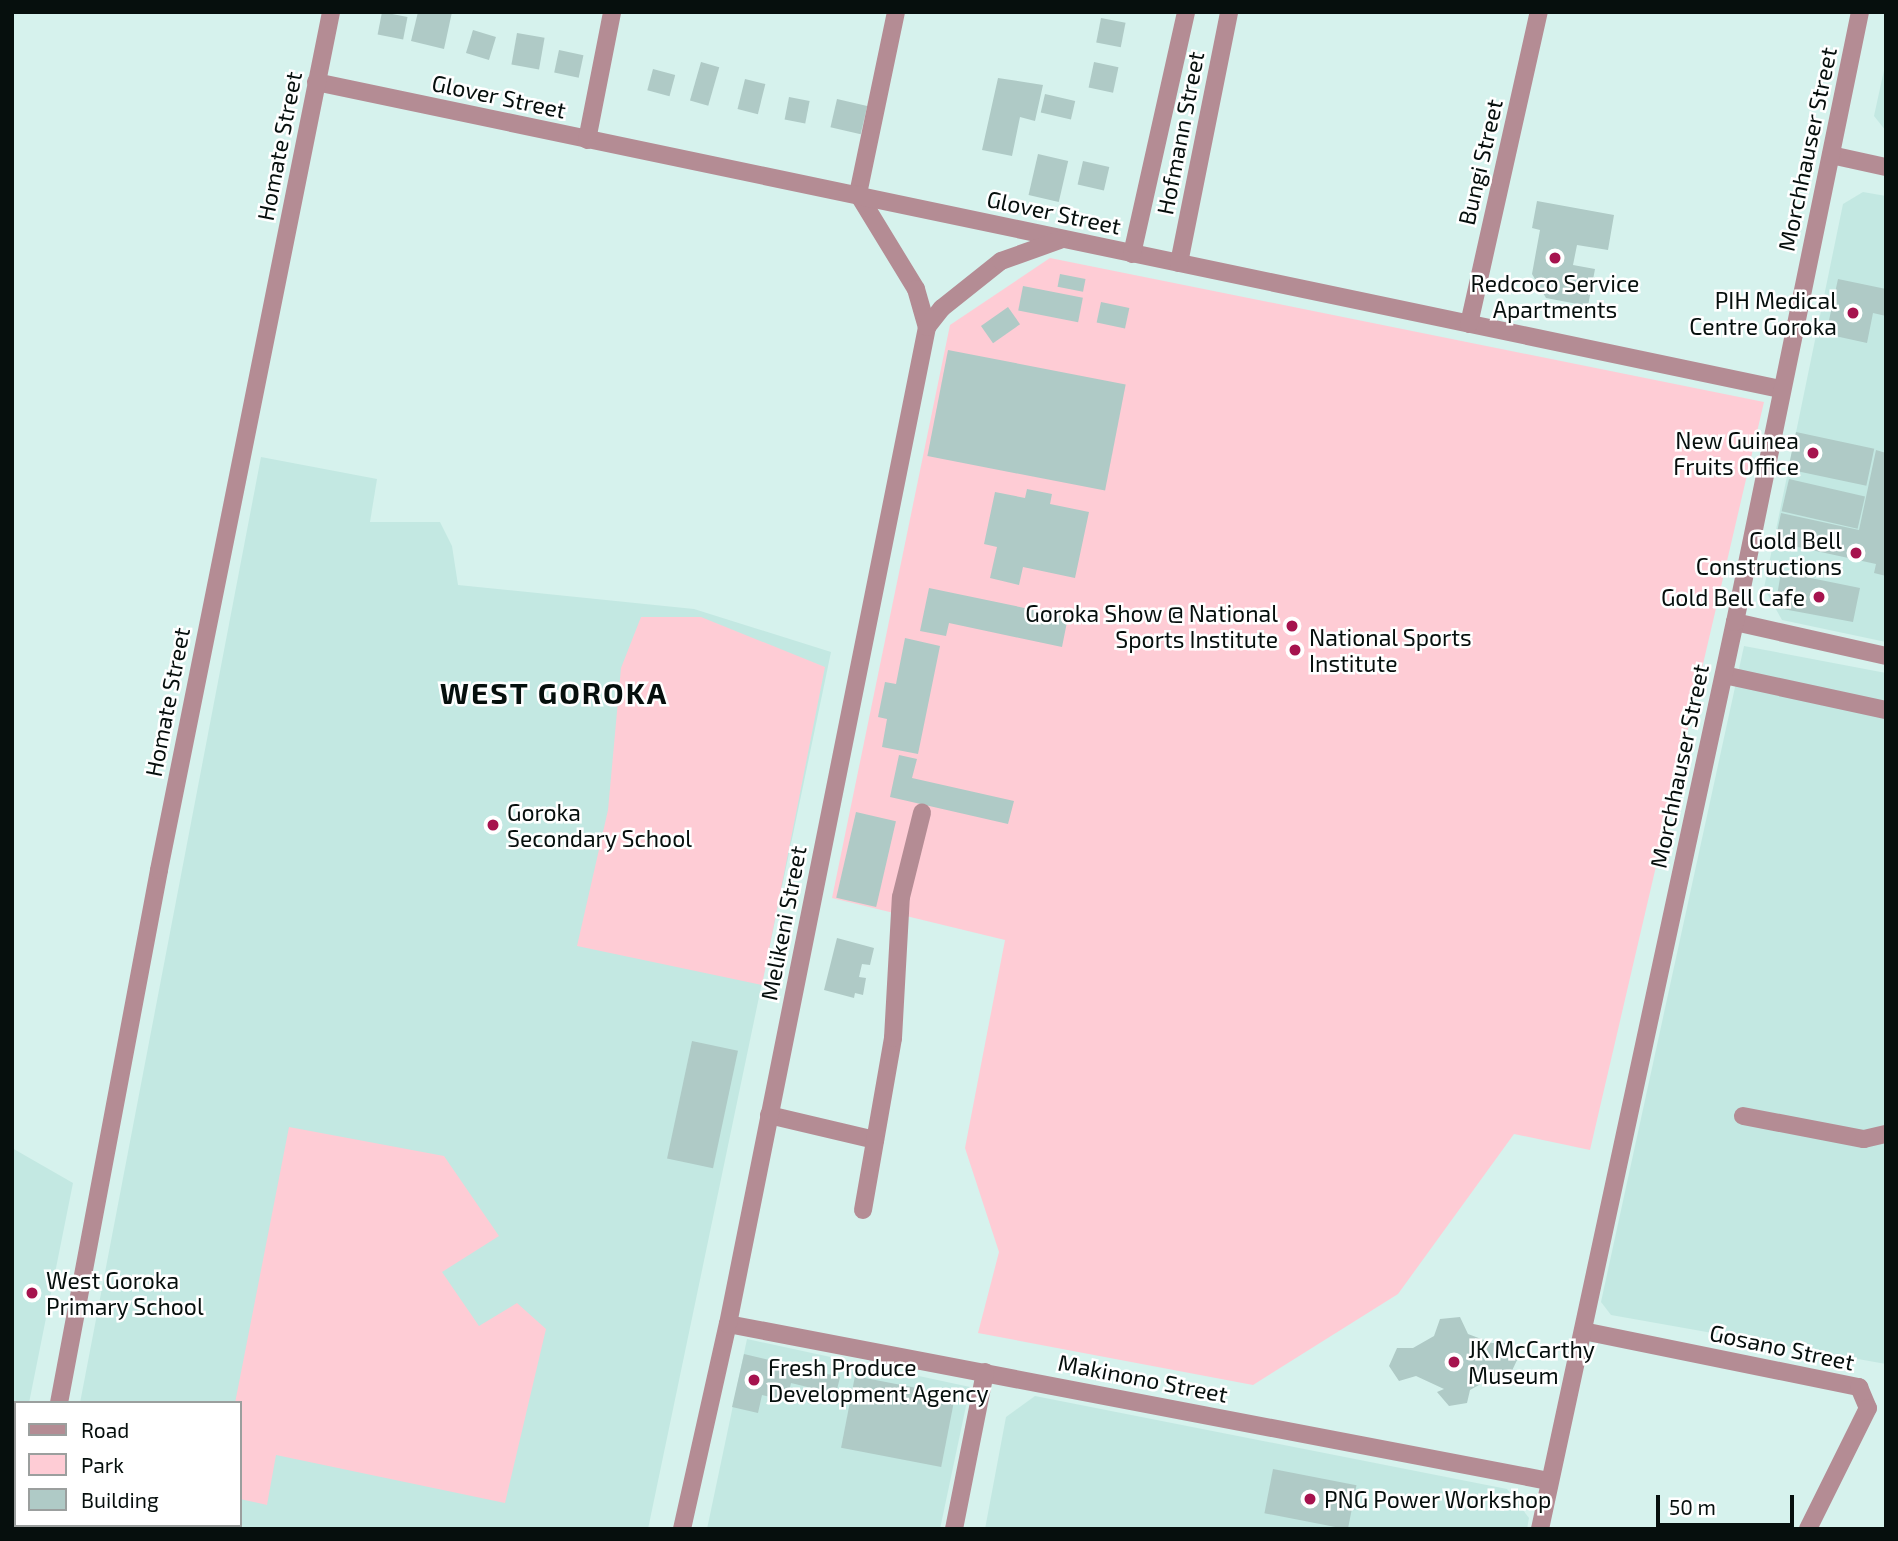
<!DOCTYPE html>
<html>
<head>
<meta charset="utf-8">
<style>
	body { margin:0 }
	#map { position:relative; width:1898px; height:1541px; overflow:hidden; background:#d6f2ed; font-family:"Exo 2",sans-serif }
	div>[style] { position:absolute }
	.built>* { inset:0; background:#c3e8e2 }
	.green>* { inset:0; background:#feccd5 }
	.building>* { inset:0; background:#afcac6; transform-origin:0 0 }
	.minor>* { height:18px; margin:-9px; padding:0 9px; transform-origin:9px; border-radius:9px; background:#b48c94 }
	.dots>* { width:19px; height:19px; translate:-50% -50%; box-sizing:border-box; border:4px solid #fff; border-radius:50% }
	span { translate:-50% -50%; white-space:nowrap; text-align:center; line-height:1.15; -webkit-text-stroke:5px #fff; paint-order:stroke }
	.street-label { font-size:23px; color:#060f0d }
	.poi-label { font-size:23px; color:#060f0d }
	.right { translate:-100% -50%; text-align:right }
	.left { translate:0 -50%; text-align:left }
	.district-label { font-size:30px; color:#060f0d; font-weight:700; letter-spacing:2px }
	.frame { position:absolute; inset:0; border:14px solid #060f0d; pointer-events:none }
	.legend { position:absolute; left:14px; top:1401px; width:228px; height:126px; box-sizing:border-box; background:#fff; border:2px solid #9b9f9e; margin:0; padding:9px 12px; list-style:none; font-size:21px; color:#060f0d }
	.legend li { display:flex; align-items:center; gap:14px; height:35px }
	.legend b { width:35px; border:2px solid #9b9f9e }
	.scale { position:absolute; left:1656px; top:1495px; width:138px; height:32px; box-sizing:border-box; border:4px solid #060f0d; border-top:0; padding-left:9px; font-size:21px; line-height:24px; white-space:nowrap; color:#060f0d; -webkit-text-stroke:5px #fff; paint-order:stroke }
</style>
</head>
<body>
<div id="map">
	<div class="built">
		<div style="clip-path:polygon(1886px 61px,1886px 131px,1874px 116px)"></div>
		<div style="clip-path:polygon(1863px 192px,1886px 196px,1886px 642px,1782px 620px,1764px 588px,1843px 204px)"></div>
		<div style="clip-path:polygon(261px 457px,377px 479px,370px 522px,440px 522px,452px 546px,458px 585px,694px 609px,831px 652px,648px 1529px,56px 1529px,240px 1525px,240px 1403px,80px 1403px)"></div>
		<div style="clip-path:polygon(1744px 646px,1886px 673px,1886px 1364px,1611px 1315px,1601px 1302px)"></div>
		<div style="clip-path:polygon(12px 1148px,73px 1183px,29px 1403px,16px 1403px,12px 1488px)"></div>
		<div style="clip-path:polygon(747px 1339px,970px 1387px,940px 1529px,707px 1529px)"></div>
		<div style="clip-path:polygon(1035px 1396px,1507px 1489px,1529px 1518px,1527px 1529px,985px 1529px,1006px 1417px)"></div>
	</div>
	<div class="green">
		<div style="clip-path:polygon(1050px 258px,1764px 402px,1590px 1150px,1514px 1134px,1398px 1294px,1253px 1385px,978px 1333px,999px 1252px,965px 1148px,1005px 940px,832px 898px,950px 325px)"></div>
		<div style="clip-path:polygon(641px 617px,701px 617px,825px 667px,762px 985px,577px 946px,608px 810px,621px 668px)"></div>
		<div style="clip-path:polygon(289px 1127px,444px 1156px,499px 1236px,442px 1272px,479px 1326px,517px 1303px,546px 1329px,505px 1503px,276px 1455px,267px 1505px,240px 1499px,240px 1403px,235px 1403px)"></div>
	</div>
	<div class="building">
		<div style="left:382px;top:12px;width:26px;height:23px;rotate:11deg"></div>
		<div style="clip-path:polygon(418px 12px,452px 12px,444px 49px,411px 41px)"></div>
		<div style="left:1101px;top:18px;width:25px;height:25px;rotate:11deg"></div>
		<div style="left:473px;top:30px;width:24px;height:24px;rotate:17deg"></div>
		<div style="left:517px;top:33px;width:28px;height:32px;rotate:10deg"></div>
		<div style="left:559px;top:50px;width:25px;height:23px;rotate:12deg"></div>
		<div style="left:701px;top:62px;width:19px;height:40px;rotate:16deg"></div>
		<div style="left:1094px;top:62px;width:25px;height:26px;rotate:12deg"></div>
		<div style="left:653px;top:69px;width:23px;height:22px;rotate:15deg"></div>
		<div style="clip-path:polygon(998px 78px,1043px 85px,1035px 121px,1020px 117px,1012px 156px,982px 150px)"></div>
		<div style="left:745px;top:79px;width:21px;height:31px;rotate:14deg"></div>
		<div style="left:1045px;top:94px;width:31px;height:19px;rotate:13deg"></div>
		<div style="left:789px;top:97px;width:21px;height:23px;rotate:11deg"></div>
		<div style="left:837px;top:99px;width:31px;height:29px;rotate:13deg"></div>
		<div style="left:1038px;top:154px;width:31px;height:42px;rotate:13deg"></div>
		<div style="left:1083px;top:161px;width:27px;height:24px;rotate:13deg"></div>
		<div style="clip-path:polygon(1537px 201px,1614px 215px,1608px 250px,1577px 245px,1573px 265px,1595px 269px,1588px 306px,1546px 298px,1532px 274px,1540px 230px,1532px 228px)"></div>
		<div style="left:1060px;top:274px;width:26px;height:13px;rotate:11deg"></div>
		<div style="clip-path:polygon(1838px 279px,1886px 289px,1886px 316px,1873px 313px,1867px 343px,1826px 334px)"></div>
		<div style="left:1023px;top:286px;width:61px;height:25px;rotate:11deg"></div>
		<div style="left:1101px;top:302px;width:29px;height:21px;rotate:12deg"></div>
		<div style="left:1008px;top:307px;width:21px;height:33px;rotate:55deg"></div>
		<div style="left:948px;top:350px;width:181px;height:108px;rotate:11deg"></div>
		<div style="left:1796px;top:432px;width:80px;height:38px;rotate:12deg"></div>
		<div style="clip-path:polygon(1876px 450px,1886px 453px,1886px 576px,1874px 573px,1876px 564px,1775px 542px,1781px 513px,1859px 530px)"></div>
		<div style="left:1789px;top:479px;width:78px;height:33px;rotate:13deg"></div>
		<div style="clip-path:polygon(1027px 489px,1052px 494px,1050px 504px,1089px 512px,1075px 578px,1023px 567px,1019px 585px,990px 578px,997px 547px,984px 544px,995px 492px,1025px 498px)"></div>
		<div style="clip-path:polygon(1781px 572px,1860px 588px,1853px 622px,1783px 609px,1785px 599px,1777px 596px)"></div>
		<div style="clip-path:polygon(929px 588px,1068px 617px,1062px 647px,949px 623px,946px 636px,920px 631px)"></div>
		<div style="clip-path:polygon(905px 638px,940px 646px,918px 754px,882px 747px,887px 719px,878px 717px,885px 682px,896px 684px)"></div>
		<div style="clip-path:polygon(899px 755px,917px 759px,912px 778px,1014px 801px,1008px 824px,890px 797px)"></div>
		<div style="left:856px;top:812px;width:41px;height:88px;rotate:13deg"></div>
		<div style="clip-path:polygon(837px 938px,874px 948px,870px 965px,862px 964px,859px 977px,866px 978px,863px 995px,855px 993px,854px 998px,824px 990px)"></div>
		<div style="left:692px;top:1041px;width:47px;height:120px;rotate:12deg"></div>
		<div style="clip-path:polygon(1460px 1317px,1468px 1334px,1492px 1343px,1510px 1343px,1518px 1358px,1510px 1375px,1495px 1376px,1470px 1390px,1467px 1403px,1449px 1406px,1437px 1392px,1444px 1389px,1416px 1376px,1399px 1381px,1389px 1366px,1397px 1348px,1413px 1348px,1434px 1336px,1440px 1319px)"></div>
		<div style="clip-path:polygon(744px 1354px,840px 1377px,836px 1394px,791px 1383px,787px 1401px,762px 1395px,758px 1413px,732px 1407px)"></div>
		<div style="left:855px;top:1376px;width:102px;height:73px;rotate:11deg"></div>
		<div style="left:1273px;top:1469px;width:85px;height:45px;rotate:11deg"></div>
	</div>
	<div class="minor">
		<div style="left:896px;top:12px;width:186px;rotate:101.8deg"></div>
		<div style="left:858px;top:194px;width:111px;rotate:58.6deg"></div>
		<div style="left:916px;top:289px;width:40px;rotate:74deg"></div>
		<div style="left:316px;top:82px;width:1497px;rotate:11.84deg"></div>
		<div style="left:587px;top:140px;width:130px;rotate:-78.9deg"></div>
		<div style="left:1831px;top:155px;width:56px;rotate:12.3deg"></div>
		<div style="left:1132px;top:254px;width:248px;rotate:-77.4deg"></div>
		<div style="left:1179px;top:263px;width:256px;rotate:-78.7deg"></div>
		<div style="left:1469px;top:324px;width:320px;rotate:-77.4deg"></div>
		<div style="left:1735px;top:622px;width:155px;rotate:12.7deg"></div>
		<div style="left:1724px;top:675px;width:166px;rotate:12.2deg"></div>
		<div style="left:769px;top:1115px;width:109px;rotate:13.3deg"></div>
		<div style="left:1743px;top:1116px;width:123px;rotate:10.8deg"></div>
		<div style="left:1864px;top:1139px;width:23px;rotate:-13deg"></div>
		<div style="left:863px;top:1210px;width:175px;rotate:-80.1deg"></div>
		<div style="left:893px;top:1038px;width:141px;rotate:-86.8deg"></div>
		<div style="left:901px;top:897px;width:87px;rotate:-76deg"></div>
		<div style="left:728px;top:1324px;width:836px;rotate:10.83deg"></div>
		<div style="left:1583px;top:1331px;width:282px;rotate:11.5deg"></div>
		<div style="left:1859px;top:1387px;width:23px;rotate:67deg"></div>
		<div style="left:1868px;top:1408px;width:135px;rotate:116.4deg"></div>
		<div style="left:59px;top:1403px;width:542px;rotate:-79.37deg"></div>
		<div style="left:159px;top:870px;width:875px;rotate:-78.66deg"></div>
		<div style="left:35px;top:1529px;width:4px;rotate:-76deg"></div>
		<div style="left:682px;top:1529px;width:210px;rotate:-77.4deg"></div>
		<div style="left:728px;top:1324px;width:1017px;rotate:-78.71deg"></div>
		<div style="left:927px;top:327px;width:24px;rotate:-52deg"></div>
		<div style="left:942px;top:308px;width:75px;rotate:-38.5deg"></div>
		<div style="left:1001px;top:261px;width:63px;rotate:-19.6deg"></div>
		<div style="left:954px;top:1529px;width:160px;rotate:-78.8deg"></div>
		<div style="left:1540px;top:1529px;width:928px;rotate:-77.87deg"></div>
		<div style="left:1735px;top:622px;width:623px;rotate:-78.42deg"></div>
	</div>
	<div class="dots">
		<div style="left:1555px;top:258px;background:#a6134e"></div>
		<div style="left:1853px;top:313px;background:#a6134e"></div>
		<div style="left:1813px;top:453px;background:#a6134e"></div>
		<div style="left:1856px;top:553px;background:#a6134e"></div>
		<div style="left:1819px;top:597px;background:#a6134e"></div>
		<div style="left:1292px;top:626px;background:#a6134e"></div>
		<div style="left:1295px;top:650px;background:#a6134e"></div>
		<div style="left:493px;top:825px;background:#a6134e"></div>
		<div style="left:32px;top:1293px;background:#a6134e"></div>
		<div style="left:1454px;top:1362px;background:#a6134e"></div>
		<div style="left:754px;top:1380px;background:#a6134e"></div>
		<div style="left:1310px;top:1499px;background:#a6134e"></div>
	</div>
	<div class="street-label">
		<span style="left:499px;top:96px;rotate:12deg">Glover Street</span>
		<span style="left:1180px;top:133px;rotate:-79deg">Hofmann Street</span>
		<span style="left:279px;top:146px;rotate:-79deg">Homate Street</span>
		<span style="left:1807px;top:149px;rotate:-78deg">Morchhauser Street</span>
		<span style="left:1480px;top:162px;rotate:-77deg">Bungi Street</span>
		<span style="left:1054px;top:212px;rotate:12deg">Glover Street</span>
		<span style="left:167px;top:702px;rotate:-79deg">Homate Street</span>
		<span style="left:1679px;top:766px;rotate:-78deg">Morchhauser Street</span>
		<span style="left:783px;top:923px;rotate:-79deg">Melikeni Street</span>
		<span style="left:1782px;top:1347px;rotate:12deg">Gosano Street</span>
		<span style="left:1143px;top:1378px;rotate:11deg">Makinono Street</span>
	</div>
	<div class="poi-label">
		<span style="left:1555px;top:296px">Redcoco Service<br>Apartments</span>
		<span class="right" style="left:1837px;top:313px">PIH Medical<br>Centre Goroka</span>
		<span class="right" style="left:1799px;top:453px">New Guinea<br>Fruits Office</span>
		<span class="right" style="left:1842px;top:553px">Gold Bell<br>Constructions</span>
		<span class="right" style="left:1805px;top:597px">Gold Bell Cafe</span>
		<span class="right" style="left:1278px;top:626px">Goroka Show @ National<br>Sports Institute</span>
		<span class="left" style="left:1309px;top:650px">National Sports<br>Institute</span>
		<span class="left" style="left:507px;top:825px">Goroka<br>Secondary School</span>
		<span class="left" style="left:46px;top:1293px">West Goroka<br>Primary School</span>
		<span class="left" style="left:1468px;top:1362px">JK McCarthy<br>Museum</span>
		<span class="left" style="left:768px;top:1380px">Fresh Produce<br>Development Agency</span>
		<span class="left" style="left:1324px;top:1499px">PNG Power Workshop</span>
	</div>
	<div class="district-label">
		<span style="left:554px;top:692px">WEST GOROKA</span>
	</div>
	<div class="frame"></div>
	<ul class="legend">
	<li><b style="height:9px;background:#b48c94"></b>Road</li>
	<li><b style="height:19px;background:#feccd5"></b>Park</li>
	<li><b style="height:19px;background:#afcac6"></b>Building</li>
	</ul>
	<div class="scale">50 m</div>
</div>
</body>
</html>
